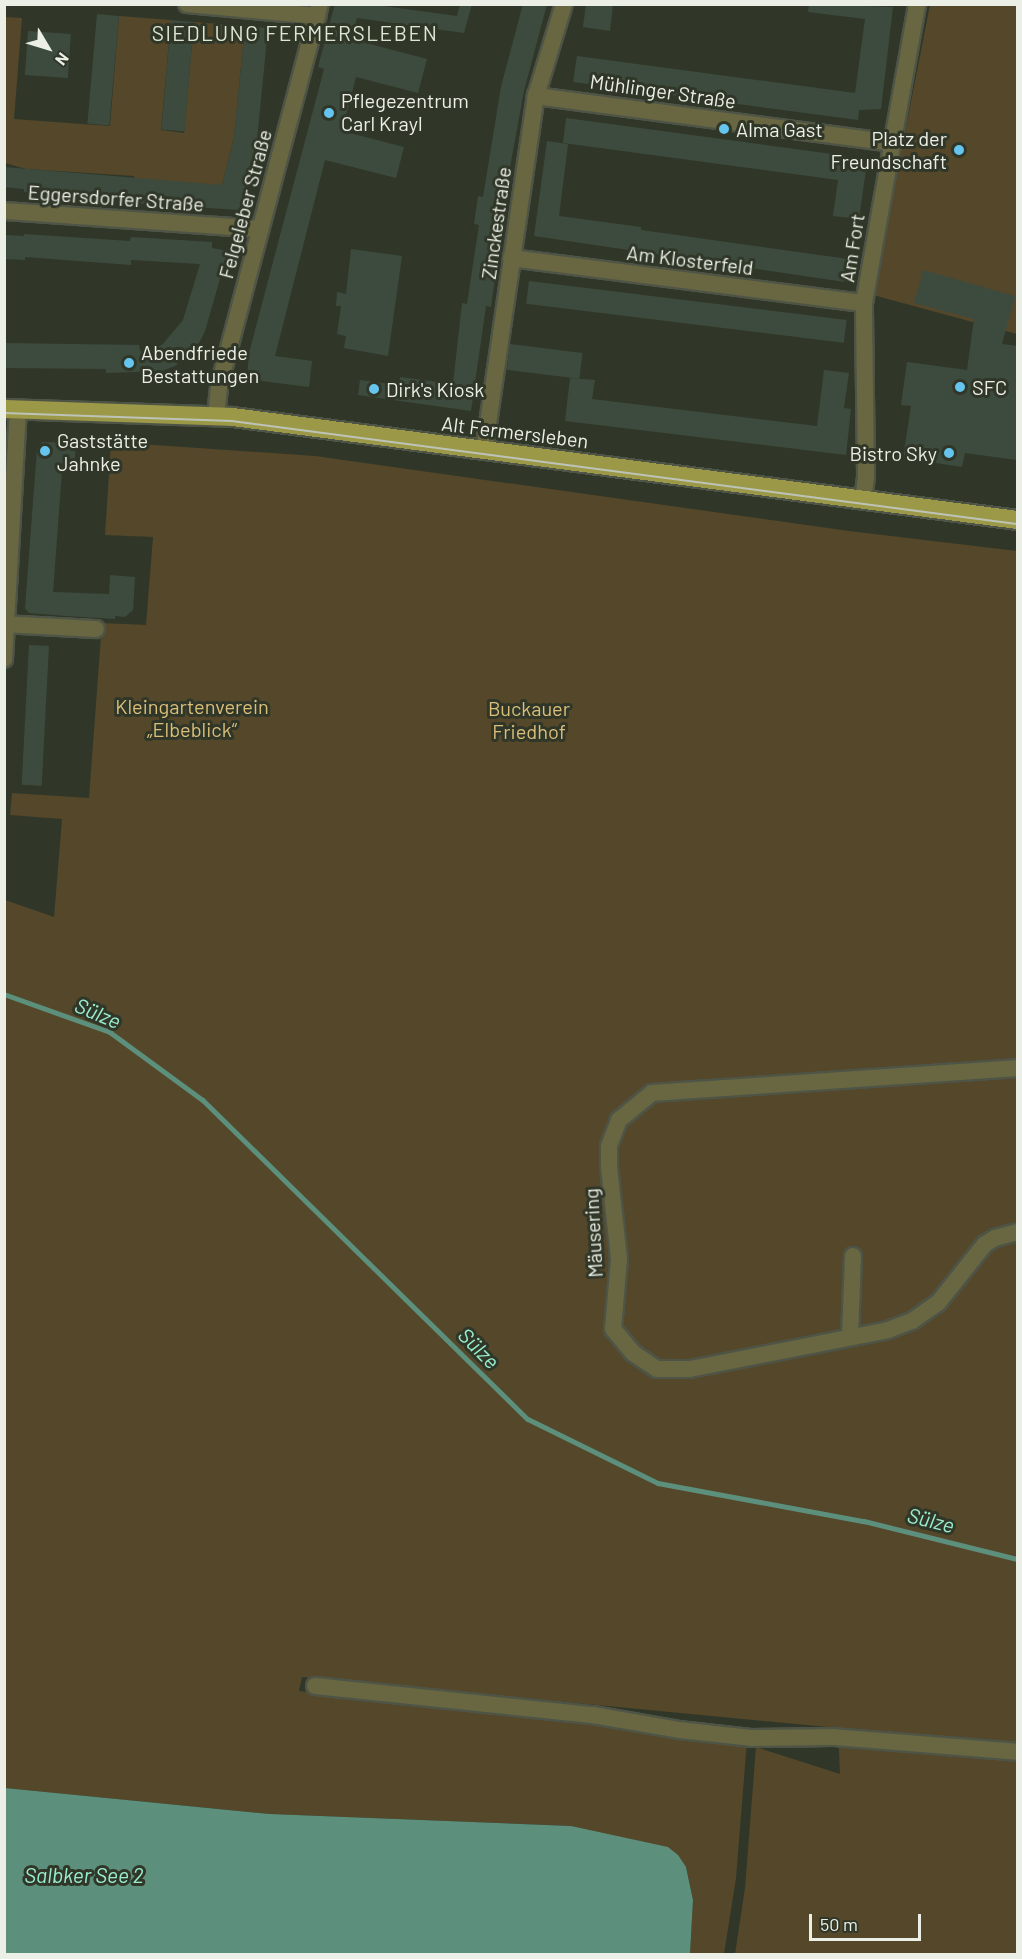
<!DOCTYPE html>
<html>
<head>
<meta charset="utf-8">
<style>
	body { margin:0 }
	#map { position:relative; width:1022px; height:1959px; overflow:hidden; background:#303728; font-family:Barlow,sans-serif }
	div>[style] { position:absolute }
	.green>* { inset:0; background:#54472a }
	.water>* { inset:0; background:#5c907c }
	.stream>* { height:4.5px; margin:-2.25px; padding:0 2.25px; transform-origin:2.25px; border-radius:2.25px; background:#5c907c }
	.building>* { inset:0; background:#3d4b3f; transform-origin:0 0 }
	.roads { filter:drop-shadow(2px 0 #4e5446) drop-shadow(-2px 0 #4e5446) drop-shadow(0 2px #4e5446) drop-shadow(0 -2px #4e5446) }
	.minor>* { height:16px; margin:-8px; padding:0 8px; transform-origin:8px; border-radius:8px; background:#686741 }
	.major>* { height:18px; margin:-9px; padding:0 9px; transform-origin:9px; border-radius:9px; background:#9b9947 }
	.tram>* { height:1.5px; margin:-0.75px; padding:0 0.75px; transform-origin:0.75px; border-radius:0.75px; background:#bec3b8 }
	.dots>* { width:16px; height:16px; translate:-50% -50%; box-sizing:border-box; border:3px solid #303728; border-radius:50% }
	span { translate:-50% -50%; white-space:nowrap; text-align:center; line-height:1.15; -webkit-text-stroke:6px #303728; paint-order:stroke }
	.street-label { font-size:20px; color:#ebefe6 }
	.poi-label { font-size:20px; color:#ebefe6 }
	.left { translate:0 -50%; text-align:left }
	.right { translate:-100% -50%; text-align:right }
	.park-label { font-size:20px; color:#dbbe79 }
	.neighbourhood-label { font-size:21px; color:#dee7d4; letter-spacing:1.5px }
	.water-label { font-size:21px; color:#99edce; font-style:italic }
	.frame { position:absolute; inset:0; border:6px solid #ebefe6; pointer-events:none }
	.north { position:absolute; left:18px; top:18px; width:60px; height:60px; -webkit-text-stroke:4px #303728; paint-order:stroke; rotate:128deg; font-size:16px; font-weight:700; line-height:24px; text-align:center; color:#ebefe6 }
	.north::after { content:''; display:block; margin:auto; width:21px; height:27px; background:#ebefe6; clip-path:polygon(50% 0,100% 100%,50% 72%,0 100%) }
	.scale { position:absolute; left:809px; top:1914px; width:112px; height:27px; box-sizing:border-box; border:3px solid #ebefe6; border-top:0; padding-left:8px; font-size:18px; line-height:21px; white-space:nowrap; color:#ebefe6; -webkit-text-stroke:4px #303728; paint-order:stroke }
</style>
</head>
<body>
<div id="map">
	<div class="green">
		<div style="clip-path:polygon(4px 5px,6px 17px,22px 18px,14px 119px,110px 126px,119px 16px,171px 20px,161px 130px,184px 133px,194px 22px,245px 26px,234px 137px,222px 185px,134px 180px,134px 176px,26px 169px,5px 163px)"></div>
		<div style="clip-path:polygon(930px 5px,1017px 5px,1017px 334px,873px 295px)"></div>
		<div style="clip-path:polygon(111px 442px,315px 456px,849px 531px,1017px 551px,1017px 1954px,735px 1954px,745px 1888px,756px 1747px,840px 1774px,838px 1728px,302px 1677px,299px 1691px,747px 1741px,736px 1878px,724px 1954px,690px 1954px,693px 1900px,686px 1867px,571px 1826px,270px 1814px,5px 1788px,5px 900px,54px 917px,62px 819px,10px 815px,12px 793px,89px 798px,102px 623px,146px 625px,153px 537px,105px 535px)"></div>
	</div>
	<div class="water">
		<div style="clip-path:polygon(5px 1788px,270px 1814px,571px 1826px,668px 1847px,678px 1855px,686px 1867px,693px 1900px,690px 1954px,5px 1954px)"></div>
	</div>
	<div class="stream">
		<div style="left:4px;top:994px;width:113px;rotate:19.7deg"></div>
		<div style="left:110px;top:1032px;width:115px;rotate:36.2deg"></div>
		<div style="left:203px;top:1100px;width:455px;rotate:44.5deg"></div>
		<div style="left:528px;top:1419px;width:145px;rotate:26.2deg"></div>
		<div style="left:658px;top:1483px;width:209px;rotate:10.5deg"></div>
		<div style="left:864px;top:1521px;width:159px;rotate:13.9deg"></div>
	</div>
	<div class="building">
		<div style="clip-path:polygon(335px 4px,369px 4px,457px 16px,460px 4px,472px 4px,464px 33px,357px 18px,351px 39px,427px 59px,418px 93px,356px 77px,342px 131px,404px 147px,396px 178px,325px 160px,275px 356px,312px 361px,309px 387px,247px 379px,249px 353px,324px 69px,318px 67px)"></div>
		<div style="clip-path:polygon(523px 4px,547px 4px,524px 91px,499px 227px,502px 227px,491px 307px,486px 306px,471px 411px,358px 395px,360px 380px,399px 385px,400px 377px,453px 384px,462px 303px,467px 304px,479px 225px,474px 224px,478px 196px,483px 197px,501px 87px)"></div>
		<div style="clip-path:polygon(586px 4px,613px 4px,610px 31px,583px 27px)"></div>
		<div style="clip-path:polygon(809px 4px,893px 7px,881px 109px,859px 110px,858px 120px,573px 82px,577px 56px,855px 93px,865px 19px,808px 12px)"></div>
		<div style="left:97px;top:14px;width:22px;height:110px;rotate:5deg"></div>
		<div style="left:171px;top:20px;width:23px;height:110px;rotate:5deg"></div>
		<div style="clip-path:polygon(245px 26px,268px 28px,257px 140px,239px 210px,133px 203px,133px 199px,24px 192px,24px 189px,4px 187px,4px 167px,222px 185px,234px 137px)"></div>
		<div style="left:28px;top:31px;width:43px;height:44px;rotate:4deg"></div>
		<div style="clip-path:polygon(566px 118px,846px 156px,845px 166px,866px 169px,859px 219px,833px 216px,838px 180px,563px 143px)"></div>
		<div style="clip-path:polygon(547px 141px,568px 144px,559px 216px,641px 227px,641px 230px,848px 259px,845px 282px,534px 236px)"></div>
		<div style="clip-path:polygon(24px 234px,130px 241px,131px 237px,212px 242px,212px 248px,228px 251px,205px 331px,199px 343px,175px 366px,162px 371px,106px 373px,106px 369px,4px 368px,4px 343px,139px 345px,140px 351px,162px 345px,183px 320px,200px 264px,131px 260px,131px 265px,25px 257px,25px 260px,4px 259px,4px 235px,24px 236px)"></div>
		<div style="clip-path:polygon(351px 249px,402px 256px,388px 356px,344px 348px,346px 336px,337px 334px,341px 306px,336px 306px,337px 292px,346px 294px)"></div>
		<div style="clip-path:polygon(923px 270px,1015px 296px,1002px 344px,1017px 346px,1017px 460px,965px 453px,962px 467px,903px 458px,911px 406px,901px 405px,907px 362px,967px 370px,974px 319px,914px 303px)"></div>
		<div style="left:529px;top:281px;width:320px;height:23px;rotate:7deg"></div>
		<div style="left:510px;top:344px;width:73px;height:26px;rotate:7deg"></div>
		<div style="clip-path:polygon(824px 370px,849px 373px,844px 408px,851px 409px,846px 455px,565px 421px,570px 378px,595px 380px,592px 399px,817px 426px)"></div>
		<div style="clip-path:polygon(42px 442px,76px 443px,74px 471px,62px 471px,53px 592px,109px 594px,110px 575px,135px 577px,133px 610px,125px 617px,115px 616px,115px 619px,66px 616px,29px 613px,25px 608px,37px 449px)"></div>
		<div style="left:29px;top:645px;width:20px;height:140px;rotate:3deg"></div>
	</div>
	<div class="roads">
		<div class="minor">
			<div style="left:187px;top:4px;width:131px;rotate:5.3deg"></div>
			<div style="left:536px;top:96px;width:358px;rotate:7.5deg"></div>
			<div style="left:4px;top:211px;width:257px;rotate:4deg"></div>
			<div style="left:511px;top:258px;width:356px;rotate:7.3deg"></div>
			<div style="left:216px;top:416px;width:30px;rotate:-84deg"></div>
			<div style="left:219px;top:386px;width:395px;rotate:-75.2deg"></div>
			<div style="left:484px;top:451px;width:359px;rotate:-81.7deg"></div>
			<div style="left:536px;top:96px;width:96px;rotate:-73.1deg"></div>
			<div style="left:863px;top:501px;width:26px;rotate:-83deg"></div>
			<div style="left:866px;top:475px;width:172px;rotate:-90.7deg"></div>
			<div style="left:864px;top:303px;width:304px;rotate:-79.9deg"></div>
			<div style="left:4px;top:624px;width:92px;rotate:3.1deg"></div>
			<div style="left:4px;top:659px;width:250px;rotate:-86.8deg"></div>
			<div style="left:1018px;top:1068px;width:367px;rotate:176.1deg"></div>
			<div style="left:652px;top:1093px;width:43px;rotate:140.7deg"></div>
			<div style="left:619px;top:1120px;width:28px;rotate:111deg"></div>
			<div style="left:609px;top:1146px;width:21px;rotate:90deg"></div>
			<div style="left:609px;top:1167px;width:93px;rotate:83.8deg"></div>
			<div style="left:619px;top:1259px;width:70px;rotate:94.9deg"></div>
			<div style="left:613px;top:1329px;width:31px;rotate:50deg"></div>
			<div style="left:633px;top:1353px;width:29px;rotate:34deg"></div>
			<div style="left:657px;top:1369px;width:33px"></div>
			<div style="left:690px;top:1369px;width:202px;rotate:-11.1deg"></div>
			<div style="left:888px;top:1330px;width:26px;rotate:-21deg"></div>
			<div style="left:912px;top:1321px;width:32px;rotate:-35deg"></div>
			<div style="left:938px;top:1303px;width:75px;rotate:-51.5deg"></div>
			<div style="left:985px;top:1244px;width:12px;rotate:-31deg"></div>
			<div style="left:995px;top:1238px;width:24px;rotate:-15deg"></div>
			<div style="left:850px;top:1337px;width:81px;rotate:-87.9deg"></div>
			<div style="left:315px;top:1686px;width:280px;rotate:6deg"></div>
			<div style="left:593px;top:1715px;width:87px;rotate:9.9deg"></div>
			<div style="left:679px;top:1730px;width:72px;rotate:6.3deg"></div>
			<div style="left:751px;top:1738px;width:82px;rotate:-0.7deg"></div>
			<div style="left:833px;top:1737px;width:186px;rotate:4.6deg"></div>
		</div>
		<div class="major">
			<div style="left:4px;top:409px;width:229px;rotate:2deg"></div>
			<div style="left:233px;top:417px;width:792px;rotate:7.48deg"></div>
		</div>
	</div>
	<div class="tram">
		<div style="left:4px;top:413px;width:228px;rotate:2deg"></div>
		<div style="left:232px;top:421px;width:793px;rotate:7.47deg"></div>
	</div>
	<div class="dots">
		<div style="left:329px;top:113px;background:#65c5ee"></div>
		<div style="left:724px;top:129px;background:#65c5ee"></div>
		<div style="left:959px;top:150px;background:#65c5ee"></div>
		<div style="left:129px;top:363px;background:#65c5ee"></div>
		<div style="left:960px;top:387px;background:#65c5ee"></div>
		<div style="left:374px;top:389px;background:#65c5ee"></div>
		<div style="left:45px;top:451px;background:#65c5ee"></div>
		<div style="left:949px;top:453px;background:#65c5ee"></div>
	</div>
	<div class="street-label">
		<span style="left:663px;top:91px;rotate:8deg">Mühlinger Straße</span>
		<span style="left:116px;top:198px;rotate:4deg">Eggersdorfer Straße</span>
		<span style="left:245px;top:204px;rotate:-75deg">Felgeleber Straße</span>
		<span style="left:496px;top:223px;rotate:-82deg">Zinckestraße</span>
		<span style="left:852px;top:248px;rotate:-81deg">Am Fort</span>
		<span style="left:690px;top:260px;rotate:7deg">Am Klosterfeld</span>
		<span style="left:515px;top:432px;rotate:7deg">Alt Fermersleben</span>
		<span style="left:593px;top:1233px;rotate:-93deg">Mäusering</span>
	</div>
	<div class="poi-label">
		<span class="left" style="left:341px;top:112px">Pflegezentrum<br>Carl Krayl</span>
		<span class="left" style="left:736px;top:129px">Alma Gast</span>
		<span class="right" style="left:947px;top:150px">Platz der<br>Freundschaft</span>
		<span class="left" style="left:141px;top:364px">Abendfriede<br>Bestattungen</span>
		<span class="left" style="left:972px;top:387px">SFC</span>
		<span class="left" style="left:386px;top:389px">Dirk's Kiosk</span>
		<span class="left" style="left:57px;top:452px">Gaststätte<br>Jahnke</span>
		<span class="right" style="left:937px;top:453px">Bistro Sky</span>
	</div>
	<div class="park-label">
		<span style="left:192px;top:718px">Kleingartenverein<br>„Elbeblick“</span>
		<span style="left:529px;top:720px">Buckauer<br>Friedhof</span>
	</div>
	<div class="neighbourhood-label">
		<span style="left:295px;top:33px">SIEDLUNG FERMERSLEBEN</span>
	</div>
	<div class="water-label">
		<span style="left:98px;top:1013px;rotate:23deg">Sülze</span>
		<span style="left:479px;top:1348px;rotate:45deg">Sülze</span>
		<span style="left:931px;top:1520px;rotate:14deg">Sülze</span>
		<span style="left:84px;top:1875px">Salbker See 2</span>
	</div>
	<div class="frame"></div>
	<div class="north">N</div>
	<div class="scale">50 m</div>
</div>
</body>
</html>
